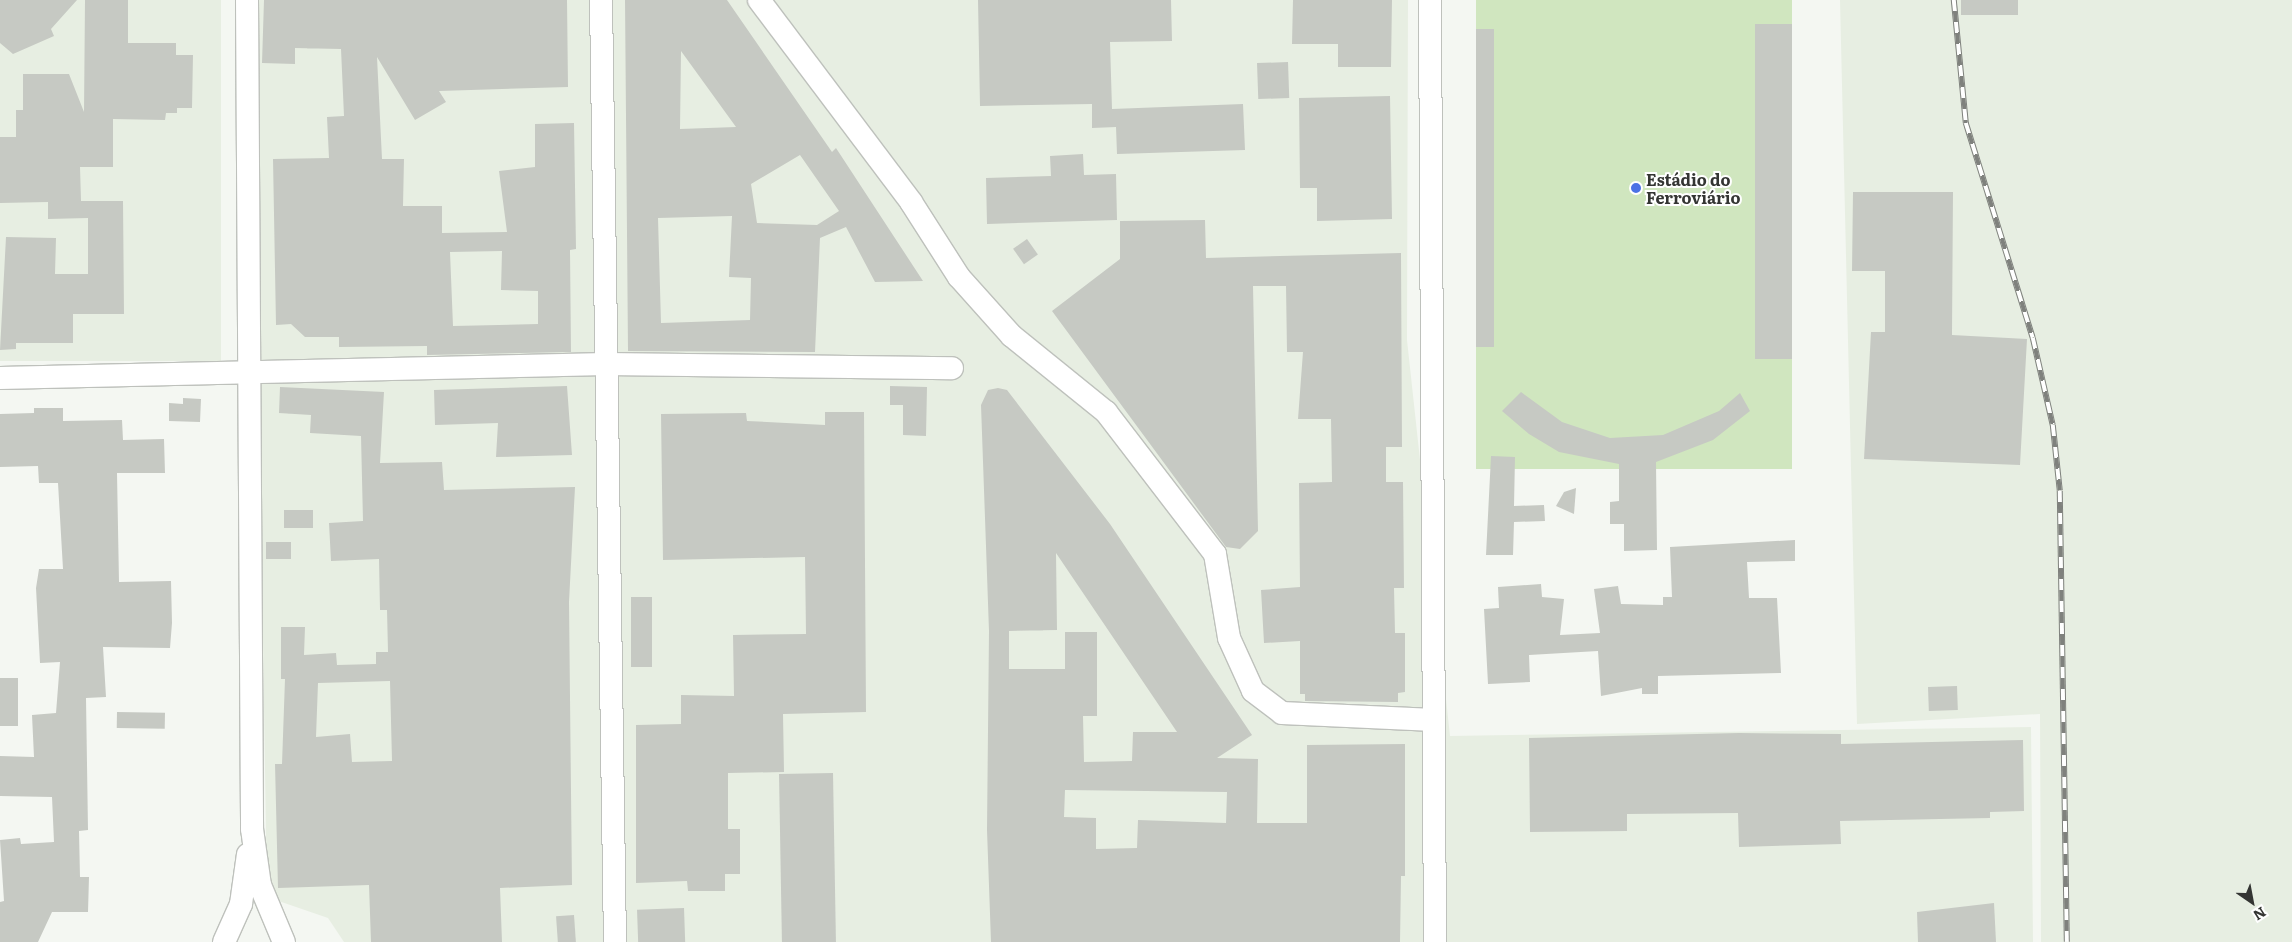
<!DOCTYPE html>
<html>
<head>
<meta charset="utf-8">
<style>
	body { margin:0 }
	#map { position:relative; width:2292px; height:942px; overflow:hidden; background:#f4f7f2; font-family:Literata,serif }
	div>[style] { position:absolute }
	.built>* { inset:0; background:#e7eee2; transform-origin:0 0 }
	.green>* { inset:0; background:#d0e6bf; transform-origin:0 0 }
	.building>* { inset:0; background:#c6c9c3; transform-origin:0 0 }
	.roads { filter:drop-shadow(1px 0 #bec1bc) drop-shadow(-1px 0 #bec1bc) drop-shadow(0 1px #bec1bc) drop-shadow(0 -1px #bec1bc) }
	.minor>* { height:22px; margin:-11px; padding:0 11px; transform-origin:11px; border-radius:11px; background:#fff }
	.rail>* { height:5.5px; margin-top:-2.75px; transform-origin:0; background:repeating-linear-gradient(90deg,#fff 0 11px,#7f817d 0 22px); box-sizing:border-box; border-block:1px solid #7f817d }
	.dots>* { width:14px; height:14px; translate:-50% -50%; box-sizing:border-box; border:2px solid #fff; border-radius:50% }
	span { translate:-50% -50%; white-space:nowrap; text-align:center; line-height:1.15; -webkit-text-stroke:4px #fff; paint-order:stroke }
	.poi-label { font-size:16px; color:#343533; font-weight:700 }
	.left { translate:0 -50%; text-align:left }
	.north { position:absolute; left:2227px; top:877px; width:50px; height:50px; -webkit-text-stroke:4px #fff; paint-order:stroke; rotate:147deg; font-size:14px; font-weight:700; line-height:20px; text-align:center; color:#343533 }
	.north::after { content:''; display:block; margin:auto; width:18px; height:22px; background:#343533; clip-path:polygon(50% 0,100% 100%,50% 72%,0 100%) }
</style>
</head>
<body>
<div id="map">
	<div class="built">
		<div style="left:0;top:0;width:221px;height:361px"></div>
		<div style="clip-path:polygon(253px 0,1408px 0,1407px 340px,1450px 736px,2031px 727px,2033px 942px,344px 942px,328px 918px,267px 897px)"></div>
		<div style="clip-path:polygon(1840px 0,2292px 0,2292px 942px,2041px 942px,2040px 714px,1857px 724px)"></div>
	</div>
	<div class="green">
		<div style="left:1476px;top:0;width:316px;height:469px"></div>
	</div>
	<div class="building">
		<div style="clip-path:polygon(0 0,77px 0,51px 29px,54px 36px,13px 54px,0 43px)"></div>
		<div style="clip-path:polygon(85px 0,128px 0,128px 43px,176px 43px,176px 55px,193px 55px,192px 108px,177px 108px,177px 113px,166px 113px,165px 120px,113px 119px,113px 167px,80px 167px,81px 201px,123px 201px,124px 314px,73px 314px,73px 343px,16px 343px,16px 349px,0 350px,6px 237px,56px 238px,55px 274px,88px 274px,88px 218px,48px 219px,48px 202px,0 203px,0 137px,16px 137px,16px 110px,23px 110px,23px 74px,69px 74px,84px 112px)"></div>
		<div style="clip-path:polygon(evenodd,264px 0,567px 0,568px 87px,439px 91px,446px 102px,415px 120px,377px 57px,382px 159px,404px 159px,403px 206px,442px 206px,442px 233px,507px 232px,499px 171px,535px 167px,535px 124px,574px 123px,576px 249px,570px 250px,571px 352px,427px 355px,427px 346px,339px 347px,339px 337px,305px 337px,291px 324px,276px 325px,273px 159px,329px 158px,327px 117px,344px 116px,341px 49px,295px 48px,295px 64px,262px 63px,264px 0,502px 251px,501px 290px,538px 291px,538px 324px,453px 326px,450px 252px,502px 251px)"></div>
		<div style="clip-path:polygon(evenodd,625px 0,727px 0,832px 152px,836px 148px,923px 281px,875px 282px,846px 227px,820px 238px,815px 352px,628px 351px,625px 0,681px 51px,736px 127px,680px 129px,681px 51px,625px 0,800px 155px,839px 211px,817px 225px,757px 223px,751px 184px,800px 155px,625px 0,732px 216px,729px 277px,751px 278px,750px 320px,661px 323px,658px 218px,732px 216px)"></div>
		<div style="clip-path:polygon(978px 0,1171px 0,1172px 41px,1110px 42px,1112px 109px,1243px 104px,1245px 150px,1117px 154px,1116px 127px,1092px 128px,1092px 104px,980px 106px)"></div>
		<div style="clip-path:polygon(1293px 0,1392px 0,1391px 67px,1338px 67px,1338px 44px,1292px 44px)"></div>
		<div style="left:1961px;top:0;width:57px;height:15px"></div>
		<div style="left:1755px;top:24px;width:37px;height:335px"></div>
		<div style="left:1476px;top:29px;width:18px;height:318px"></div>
		<div style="left:1288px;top:62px;width:36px;height:31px;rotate:88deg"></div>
		<div style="clip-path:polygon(1390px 96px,1392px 219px,1317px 221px,1317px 188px,1300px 188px,1299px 98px)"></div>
		<div style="clip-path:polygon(1083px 154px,1084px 175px,1116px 174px,1117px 220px,987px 224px,986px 178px,1051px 176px,1050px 156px)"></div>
		<div style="clip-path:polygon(1853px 192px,1953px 192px,1952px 335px,2027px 339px,2020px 465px,1864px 459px,1871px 332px,1885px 332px,1885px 271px,1852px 271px)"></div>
		<div style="clip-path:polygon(1205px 220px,1206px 258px,1401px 253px,1402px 447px,1386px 447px,1386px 482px,1403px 482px,1404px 588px,1394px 588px,1395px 633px,1405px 633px,1405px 692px,1398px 693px,1398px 702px,1305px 701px,1305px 694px,1300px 694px,1300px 641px,1264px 643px,1261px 590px,1300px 587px,1299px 483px,1332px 482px,1331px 419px,1298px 419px,1303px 352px,1287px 352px,1286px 286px,1253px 286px,1258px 531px,1240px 549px,1226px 547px,1052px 311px,1120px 259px,1120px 221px)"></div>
		<div style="left:1027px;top:239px;width:19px;height:17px;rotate:55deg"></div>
		<div style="clip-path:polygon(567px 386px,572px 455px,496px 457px,498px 423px,435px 425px,434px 390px)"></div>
		<div style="clip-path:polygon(890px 386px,927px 387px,926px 436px,903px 435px,903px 405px,890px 405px)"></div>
		<div style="clip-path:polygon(evenodd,280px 387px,384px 392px,380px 463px,442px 462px,444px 490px,575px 487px,569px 602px,572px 885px,500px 888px,502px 942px,371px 942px,369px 885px,278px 888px,275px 764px,282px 764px,285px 679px,281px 679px,281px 627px,305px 627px,304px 655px,336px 653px,337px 665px,376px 664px,376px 652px,388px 652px,387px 610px,380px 610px,379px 559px,331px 561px,329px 523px,363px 521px,361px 436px,310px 433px,311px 415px,279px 413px,280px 387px,390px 681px,392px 761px,352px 762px,350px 734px,316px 737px,318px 683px,390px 681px)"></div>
		<div style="clip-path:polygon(evenodd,998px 388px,1007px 390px,1110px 524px,1252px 735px,1217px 758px,1258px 759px,1257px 823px,1307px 823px,1307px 745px,1405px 744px,1405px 876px,1401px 876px,1400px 942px,991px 942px,987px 830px,989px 631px,981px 405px,988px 390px,998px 388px,1056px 553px,1177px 732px,1133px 732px,1132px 761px,1084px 762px,1083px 716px,1097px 716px,1097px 632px,1065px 632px,1065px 669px,1009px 669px,1009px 631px,1057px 630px,1056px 553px,998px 388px,1065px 790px,1227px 792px,1226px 823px,1138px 820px,1137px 848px,1096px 849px,1096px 818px,1064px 817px,1065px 790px)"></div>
		<div style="clip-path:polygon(1521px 392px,1562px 422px,1610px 438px,1663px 435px,1719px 411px,1740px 393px,1750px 411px,1713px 440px,1656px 462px,1657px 550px,1624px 551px,1624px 524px,1610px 524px,1610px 502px,1619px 501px,1619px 464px,1559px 452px,1529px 434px,1502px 411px)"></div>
		<div style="clip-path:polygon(183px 398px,201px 399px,200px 422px,169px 421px,169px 403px,183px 404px)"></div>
		<div style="clip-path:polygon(34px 408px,63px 408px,63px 421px,122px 420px,123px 440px,164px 439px,165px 473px,117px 473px,119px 582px,171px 581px,172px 623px,170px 648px,103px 647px,106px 697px,86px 698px,88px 830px,79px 831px,80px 877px,89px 877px,88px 912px,52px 912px,38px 942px,0 942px,0 902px,4px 901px,0 840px,20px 838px,21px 844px,54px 842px,52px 797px,0 796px,0 756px,34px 757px,32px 715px,56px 713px,60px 662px,40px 663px,36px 588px,39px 569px,63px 569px,58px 483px,39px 483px,38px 466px,0 467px,0 414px,34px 413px)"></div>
		<div style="clip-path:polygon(825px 412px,864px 412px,866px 712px,783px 714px,784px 772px,728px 773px,728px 829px,740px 829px,740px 874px,725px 874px,725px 891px,688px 891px,687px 881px,636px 883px,636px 725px,681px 724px,681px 695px,734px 696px,733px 635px,806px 634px,805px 557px,663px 560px,661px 414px,746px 413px,747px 421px,825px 425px)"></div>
		<div style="clip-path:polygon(1491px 456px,1515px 457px,1514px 506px,1544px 505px,1545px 521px,1514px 522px,1513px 555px,1486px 555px)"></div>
		<div style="clip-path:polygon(1576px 488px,1574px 514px,1556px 506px,1564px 492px)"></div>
		<div style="left:313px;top:510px;width:18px;height:29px;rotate:90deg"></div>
		<div style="clip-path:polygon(1795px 540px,1795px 561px,1747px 562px,1749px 598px,1777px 598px,1781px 673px,1658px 676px,1658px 694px,1642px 694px,1642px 688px,1601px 696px,1598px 651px,1529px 655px,1530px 682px,1488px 684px,1484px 609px,1499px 608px,1498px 587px,1541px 584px,1542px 597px,1564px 599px,1560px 635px,1600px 633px,1594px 589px,1618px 586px,1621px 604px,1663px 605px,1663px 597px,1672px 597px,1670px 547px)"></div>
		<div style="left:291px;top:542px;width:17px;height:25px;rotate:90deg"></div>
		<div style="left:631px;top:597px;width:21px;height:70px"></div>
		<div style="left:0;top:678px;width:18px;height:48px"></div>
		<div style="left:1957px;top:686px;width:24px;height:29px;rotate:88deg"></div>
		<div style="left:117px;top:712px;width:48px;height:16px;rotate:1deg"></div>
		<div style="clip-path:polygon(1739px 733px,1841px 734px,1841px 744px,2023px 740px,2024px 811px,1990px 812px,1990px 818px,1840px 821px,1841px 844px,1739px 847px,1738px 813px,1627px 814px,1627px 831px,1530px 832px,1529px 738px)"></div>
		<div style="left:833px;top:773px;width:169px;height:54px;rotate:89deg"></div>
		<div style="clip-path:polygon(1994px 903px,1996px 942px,1918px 942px,1917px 912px)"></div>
		<div style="left:684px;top:908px;width:34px;height:47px;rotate:88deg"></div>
		<div style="left:574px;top:915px;width:27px;height:18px;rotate:86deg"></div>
	</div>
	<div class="roads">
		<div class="minor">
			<div style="left:247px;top:0;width:829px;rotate:89.65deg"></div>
			<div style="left:252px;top:829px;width:57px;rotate:81.9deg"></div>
			<div style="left:260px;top:885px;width:62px;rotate:67.2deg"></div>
			<div style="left:601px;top:0;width:942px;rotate:89.15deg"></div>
			<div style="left:759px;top:0;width:253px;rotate:53deg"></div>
			<div style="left:911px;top:202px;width:89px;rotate:57.4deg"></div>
			<div style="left:959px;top:277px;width:79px;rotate:48.1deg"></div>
			<div style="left:1012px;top:336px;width:121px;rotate:39deg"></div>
			<div style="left:1106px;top:412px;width:179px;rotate:52.5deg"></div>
			<div style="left:1215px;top:554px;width:85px;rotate:80.5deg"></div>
			<div style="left:1229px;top:638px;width:58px;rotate:65.6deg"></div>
			<div style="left:1253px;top:691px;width:36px;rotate:37deg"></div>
			<div style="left:1282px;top:713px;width:152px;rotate:2.6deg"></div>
			<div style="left:1430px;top:0;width:942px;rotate:89.7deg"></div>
			<div style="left:0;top:378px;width:606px;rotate:-1.32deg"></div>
			<div style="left:606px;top:364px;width:346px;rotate:0.7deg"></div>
			<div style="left:224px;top:942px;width:42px;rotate:-65.9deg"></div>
			<div style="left:241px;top:904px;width:50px;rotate:-82deg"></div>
		</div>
	</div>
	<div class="rail">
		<div style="left:1954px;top:0;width:124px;rotate:84.4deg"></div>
		<div style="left:1966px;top:123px;width:225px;rotate:72.7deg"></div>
		<div style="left:2033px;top:338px;width:89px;rotate:77.1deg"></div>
		<div style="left:2053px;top:425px;width:66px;rotate:83.9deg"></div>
		<div style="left:2060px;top:491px;width:451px;rotate:89.1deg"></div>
	</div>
	<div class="dots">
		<div style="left:1636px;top:188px;background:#4c72e5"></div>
	</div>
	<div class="poi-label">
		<span class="left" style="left:1646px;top:188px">Estádio do<br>Ferroviário</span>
	</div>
	<div class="north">N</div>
</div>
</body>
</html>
